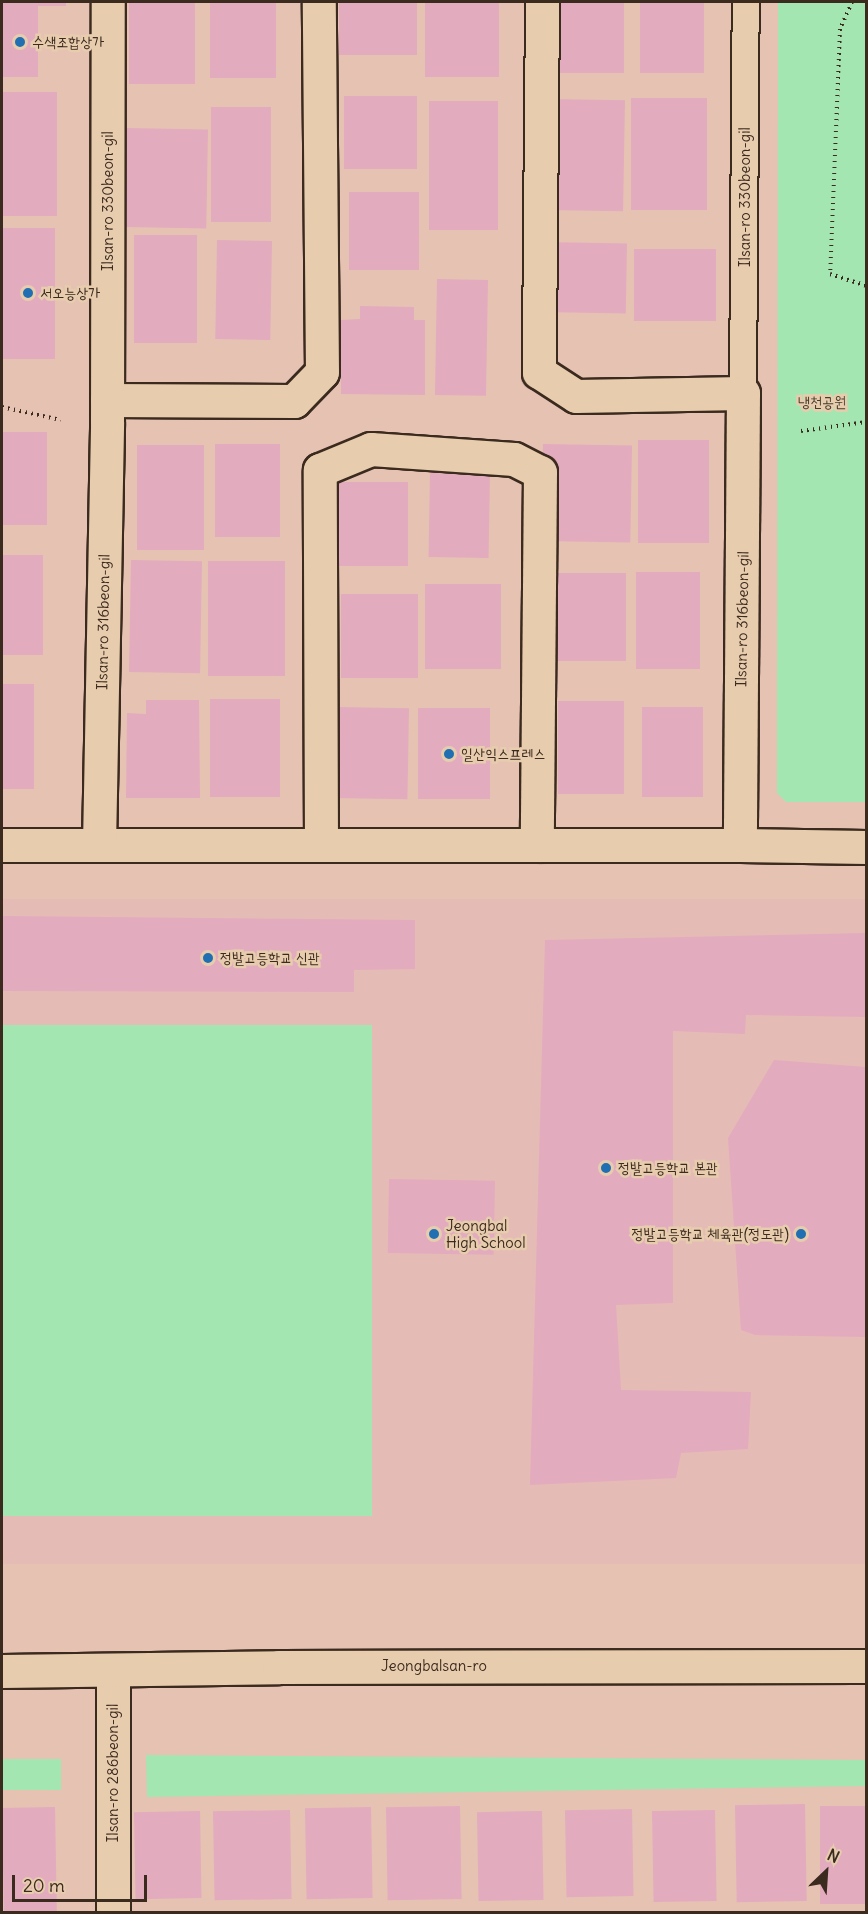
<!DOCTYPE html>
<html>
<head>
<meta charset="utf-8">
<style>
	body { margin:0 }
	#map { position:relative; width:868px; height:1914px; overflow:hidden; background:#e6c2b3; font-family:Delius,"Poor Story",sans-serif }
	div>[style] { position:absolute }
	.built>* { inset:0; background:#e5bbb6; transform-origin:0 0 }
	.green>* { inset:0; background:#a3e6b1; transform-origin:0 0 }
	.building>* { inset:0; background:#e3abbe; transform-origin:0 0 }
	.path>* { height:4px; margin-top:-2px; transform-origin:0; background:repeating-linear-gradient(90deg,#3b2a1e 0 1.5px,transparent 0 6px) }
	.roads { filter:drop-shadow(2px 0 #3b2a1e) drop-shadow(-2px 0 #3b2a1e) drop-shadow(0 2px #3b2a1e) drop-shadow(0 -2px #3b2a1e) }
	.service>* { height:26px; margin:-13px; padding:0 13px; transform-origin:13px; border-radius:13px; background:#e7ccae }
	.minor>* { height:33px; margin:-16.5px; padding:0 16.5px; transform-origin:16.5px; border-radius:16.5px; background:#e7ccae }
	.secondary>* { height:33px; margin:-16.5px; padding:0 16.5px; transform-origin:16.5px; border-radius:16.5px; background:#e7ccae }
	.dots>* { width:16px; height:16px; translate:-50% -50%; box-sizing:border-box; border:3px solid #e7ccae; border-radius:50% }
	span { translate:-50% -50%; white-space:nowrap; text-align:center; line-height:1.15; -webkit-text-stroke:5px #e7ccae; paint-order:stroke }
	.poi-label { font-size:15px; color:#3b2a1e }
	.left { translate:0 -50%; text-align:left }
	.right { translate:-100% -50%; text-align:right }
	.street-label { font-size:15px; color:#3b2a1e }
	.park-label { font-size:15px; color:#453d2d }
	.frame { position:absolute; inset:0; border:3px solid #3b2a1e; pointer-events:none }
	.north { position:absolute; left:796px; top:1842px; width:60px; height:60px; -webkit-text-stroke:4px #e7ccae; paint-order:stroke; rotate:25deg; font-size:16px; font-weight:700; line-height:24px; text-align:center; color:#3b2a1e }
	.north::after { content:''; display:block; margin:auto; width:21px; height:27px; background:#3b2a1e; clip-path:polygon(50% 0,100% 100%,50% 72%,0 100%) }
	.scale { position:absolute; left:12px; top:1875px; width:135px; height:27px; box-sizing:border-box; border:3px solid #3b2a1e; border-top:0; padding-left:8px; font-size:18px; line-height:21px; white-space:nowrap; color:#3b2a1e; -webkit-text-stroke:4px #e7ccae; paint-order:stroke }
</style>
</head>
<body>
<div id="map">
	<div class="built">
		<div style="left:2px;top:899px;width:864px;height:665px"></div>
	</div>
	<div class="green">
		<div style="clip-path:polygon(778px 2px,866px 2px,866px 802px,786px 802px,777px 793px)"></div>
		<div style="left:2px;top:1025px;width:370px;height:491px"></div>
		<div style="clip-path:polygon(146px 1755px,866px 1760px,866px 1786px,147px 1797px)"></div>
		<div style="left:61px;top:1759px;width:31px;height:59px;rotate:90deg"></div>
	</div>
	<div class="building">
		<div style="clip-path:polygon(2px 2px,66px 2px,66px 6px,38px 6px,38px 77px,2px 77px)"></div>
		<div style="left:129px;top:2px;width:66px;height:82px"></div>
		<div style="left:210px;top:2px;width:66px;height:76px"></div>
		<div style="left:339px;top:2px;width:78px;height:53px"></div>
		<div style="left:425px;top:2px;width:74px;height:75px"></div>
		<div style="left:557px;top:2px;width:67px;height:71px"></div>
		<div style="left:640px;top:2px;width:64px;height:71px"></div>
		<div style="left:2px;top:92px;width:55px;height:124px"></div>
		<div style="left:344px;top:96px;width:73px;height:73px"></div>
		<div style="left:631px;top:98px;width:76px;height:112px"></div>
		<div style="left:547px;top:99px;width:78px;height:111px;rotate:1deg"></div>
		<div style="left:429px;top:101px;width:69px;height:129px"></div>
		<div style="left:211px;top:107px;width:60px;height:115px"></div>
		<div style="left:127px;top:128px;width:81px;height:99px;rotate:1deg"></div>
		<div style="left:349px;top:192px;width:70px;height:78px"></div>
		<div style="left:2px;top:228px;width:53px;height:131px"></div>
		<div style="left:134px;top:235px;width:63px;height:108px"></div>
		<div style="left:217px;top:240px;width:55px;height:99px;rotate:1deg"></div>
		<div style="left:543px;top:242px;width:84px;height:70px;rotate:1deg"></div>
		<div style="left:634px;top:249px;width:82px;height:72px"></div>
		<div style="left:437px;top:279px;width:51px;height:116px;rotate:1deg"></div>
		<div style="clip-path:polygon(360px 306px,414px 307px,414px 320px,425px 320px,425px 395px,341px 394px,341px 320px,360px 319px)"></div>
		<div style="left:2px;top:432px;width:45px;height:93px"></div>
		<div style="left:638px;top:440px;width:71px;height:103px"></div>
		<div style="left:215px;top:444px;width:65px;height:93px"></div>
		<div style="left:543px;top:444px;width:89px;height:97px;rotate:1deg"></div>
		<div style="left:137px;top:445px;width:67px;height:105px"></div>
		<div style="left:430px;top:473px;width:60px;height:84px;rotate:1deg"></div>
		<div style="left:333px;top:482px;width:75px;height:84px"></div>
		<div style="left:2px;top:555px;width:41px;height:100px"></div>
		<div style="left:131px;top:560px;width:71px;height:112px;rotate:1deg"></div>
		<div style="left:208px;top:561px;width:77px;height:115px"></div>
		<div style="left:636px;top:572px;width:64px;height:97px"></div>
		<div style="left:557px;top:573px;width:69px;height:88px"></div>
		<div style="left:425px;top:584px;width:76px;height:85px"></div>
		<div style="left:341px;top:594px;width:77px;height:84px"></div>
		<div style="left:2px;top:684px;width:32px;height:105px"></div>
		<div style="left:210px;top:699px;width:70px;height:98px"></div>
		<div style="clip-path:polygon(146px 700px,199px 700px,200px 798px,126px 798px,127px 713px,146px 714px)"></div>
		<div style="left:558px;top:701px;width:66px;height:93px"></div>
		<div style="left:336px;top:707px;width:73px;height:91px;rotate:1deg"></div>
		<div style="left:642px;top:707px;width:61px;height:90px"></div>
		<div style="left:418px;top:708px;width:72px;height:91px"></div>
		<div style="clip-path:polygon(2px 916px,415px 920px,415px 969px,354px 970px,354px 992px,2px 991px)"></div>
		<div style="clip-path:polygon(866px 933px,866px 1017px,746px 1015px,745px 1034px,673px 1031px,673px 1303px,616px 1305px,621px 1390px,751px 1392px,748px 1449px,681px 1453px,676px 1478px,530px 1485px,545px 940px)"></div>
		<div style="clip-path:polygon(774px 1060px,866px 1067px,866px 1337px,755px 1335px,741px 1330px,728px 1138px)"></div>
		<div style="left:389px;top:1179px;width:106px;height:74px;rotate:1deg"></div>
		<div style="left:805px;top:1804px;width:97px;height:70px;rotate:89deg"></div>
		<div style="left:460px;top:1806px;width:93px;height:74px;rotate:89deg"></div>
		<div style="left:820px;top:1806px;width:46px;height:98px"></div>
		<div style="left:55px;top:1807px;width:105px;height:53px;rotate:89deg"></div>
		<div style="left:371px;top:1807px;width:91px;height:66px;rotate:89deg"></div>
		<div style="left:632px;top:1809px;width:87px;height:67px;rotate:89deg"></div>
		<div style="left:290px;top:1810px;width:89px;height:77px;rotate:89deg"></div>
		<div style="left:715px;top:1810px;width:91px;height:63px;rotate:89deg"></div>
		<div style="left:200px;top:1811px;width:87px;height:66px;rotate:89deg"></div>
		<div style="left:542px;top:1811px;width:89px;height:65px;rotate:89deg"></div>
	</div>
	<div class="path">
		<div style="left:852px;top:2px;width:30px;rotate:114deg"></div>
		<div style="left:840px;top:29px;width:245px;rotate:92.3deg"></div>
		<div style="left:830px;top:274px;width:38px;rotate:18deg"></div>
		<div style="left:2px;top:407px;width:60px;rotate:12.4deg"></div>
		<div style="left:801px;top:431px;width:66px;rotate:-7.9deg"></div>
	</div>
	<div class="roads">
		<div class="service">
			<div style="left:743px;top:393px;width:391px;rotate:-89.6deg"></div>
		</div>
		<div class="minor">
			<div style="left:542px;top:2px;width:370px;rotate:90.5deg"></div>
			<div style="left:539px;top:372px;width:44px;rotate:33deg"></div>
			<div style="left:576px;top:396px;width:167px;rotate:-1deg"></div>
			<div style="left:743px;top:393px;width:452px;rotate:90.4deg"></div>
			<div style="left:107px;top:400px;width:187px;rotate:0.3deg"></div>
			<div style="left:294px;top:401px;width:40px;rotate:-46deg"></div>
			<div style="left:322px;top:372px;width:370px;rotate:-90.5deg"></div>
			<div style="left:321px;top:844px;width:374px;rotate:-90.2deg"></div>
			<div style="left:320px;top:470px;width:55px;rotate:-22.4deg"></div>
			<div style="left:371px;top:449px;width:143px;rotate:4deg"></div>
			<div style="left:514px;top:459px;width:29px;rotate:27deg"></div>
			<div style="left:540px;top:472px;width:373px;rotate:90.5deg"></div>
			<div style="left:2px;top:845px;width:738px"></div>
			<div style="left:740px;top:845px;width:126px;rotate:0.9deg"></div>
			<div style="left:99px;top:845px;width:423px;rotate:-88.9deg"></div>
			<div style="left:107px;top:422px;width:420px;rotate:-89.9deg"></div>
			<div style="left:113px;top:1670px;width:242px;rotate:90deg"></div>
		</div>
		<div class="secondary">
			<div style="left:2px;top:1671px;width:277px;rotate:-0.8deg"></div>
			<div style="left:279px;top:1667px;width:587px;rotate:-0.1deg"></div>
		</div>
	</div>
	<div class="dots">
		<div style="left:20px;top:42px;background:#1f6fb2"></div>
		<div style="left:28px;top:293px;background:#1f6fb2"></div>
		<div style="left:449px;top:754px;background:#1f6fb2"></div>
		<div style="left:208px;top:958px;background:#1f6fb2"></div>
		<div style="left:606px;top:1168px;background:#1f6fb2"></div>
		<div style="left:434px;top:1234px;background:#1f6fb2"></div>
		<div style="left:801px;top:1234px;background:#1f6fb2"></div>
	</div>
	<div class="poi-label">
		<span class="left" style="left:32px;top:42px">수색조합상가</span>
		<span class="left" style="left:40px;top:293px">서오능상가</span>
		<span class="left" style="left:461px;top:754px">일산익스프레스</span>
		<span class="left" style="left:220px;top:958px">정발고등학교 신관</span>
		<span class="left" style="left:618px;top:1168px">정발고등학교 본관</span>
		<span class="left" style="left:446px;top:1234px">Jeongbal<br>High School</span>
		<span class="right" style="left:789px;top:1234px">정발고등학교 체육관(정도관)</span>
	</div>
	<div class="street-label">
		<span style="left:745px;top:197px;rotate:-90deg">Ilsan-ro 330beon-gil</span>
		<span style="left:108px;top:201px;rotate:-90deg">Ilsan-ro 330beon-gil</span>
		<span style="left:742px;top:619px;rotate:-89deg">Ilsan-ro 316beon-gil</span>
		<span style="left:103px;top:622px;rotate:-89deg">Ilsan-ro 316beon-gil</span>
		<span style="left:434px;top:1666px">Jeongbalsan-ro</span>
		<span style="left:113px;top:1773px;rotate:-90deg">Ilsan-ro 286beon-gil</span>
	</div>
	<div class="park-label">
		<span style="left:822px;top:402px">냉천공원</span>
	</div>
	<div class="frame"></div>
	<div class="north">N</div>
	<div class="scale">20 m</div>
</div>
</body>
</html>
